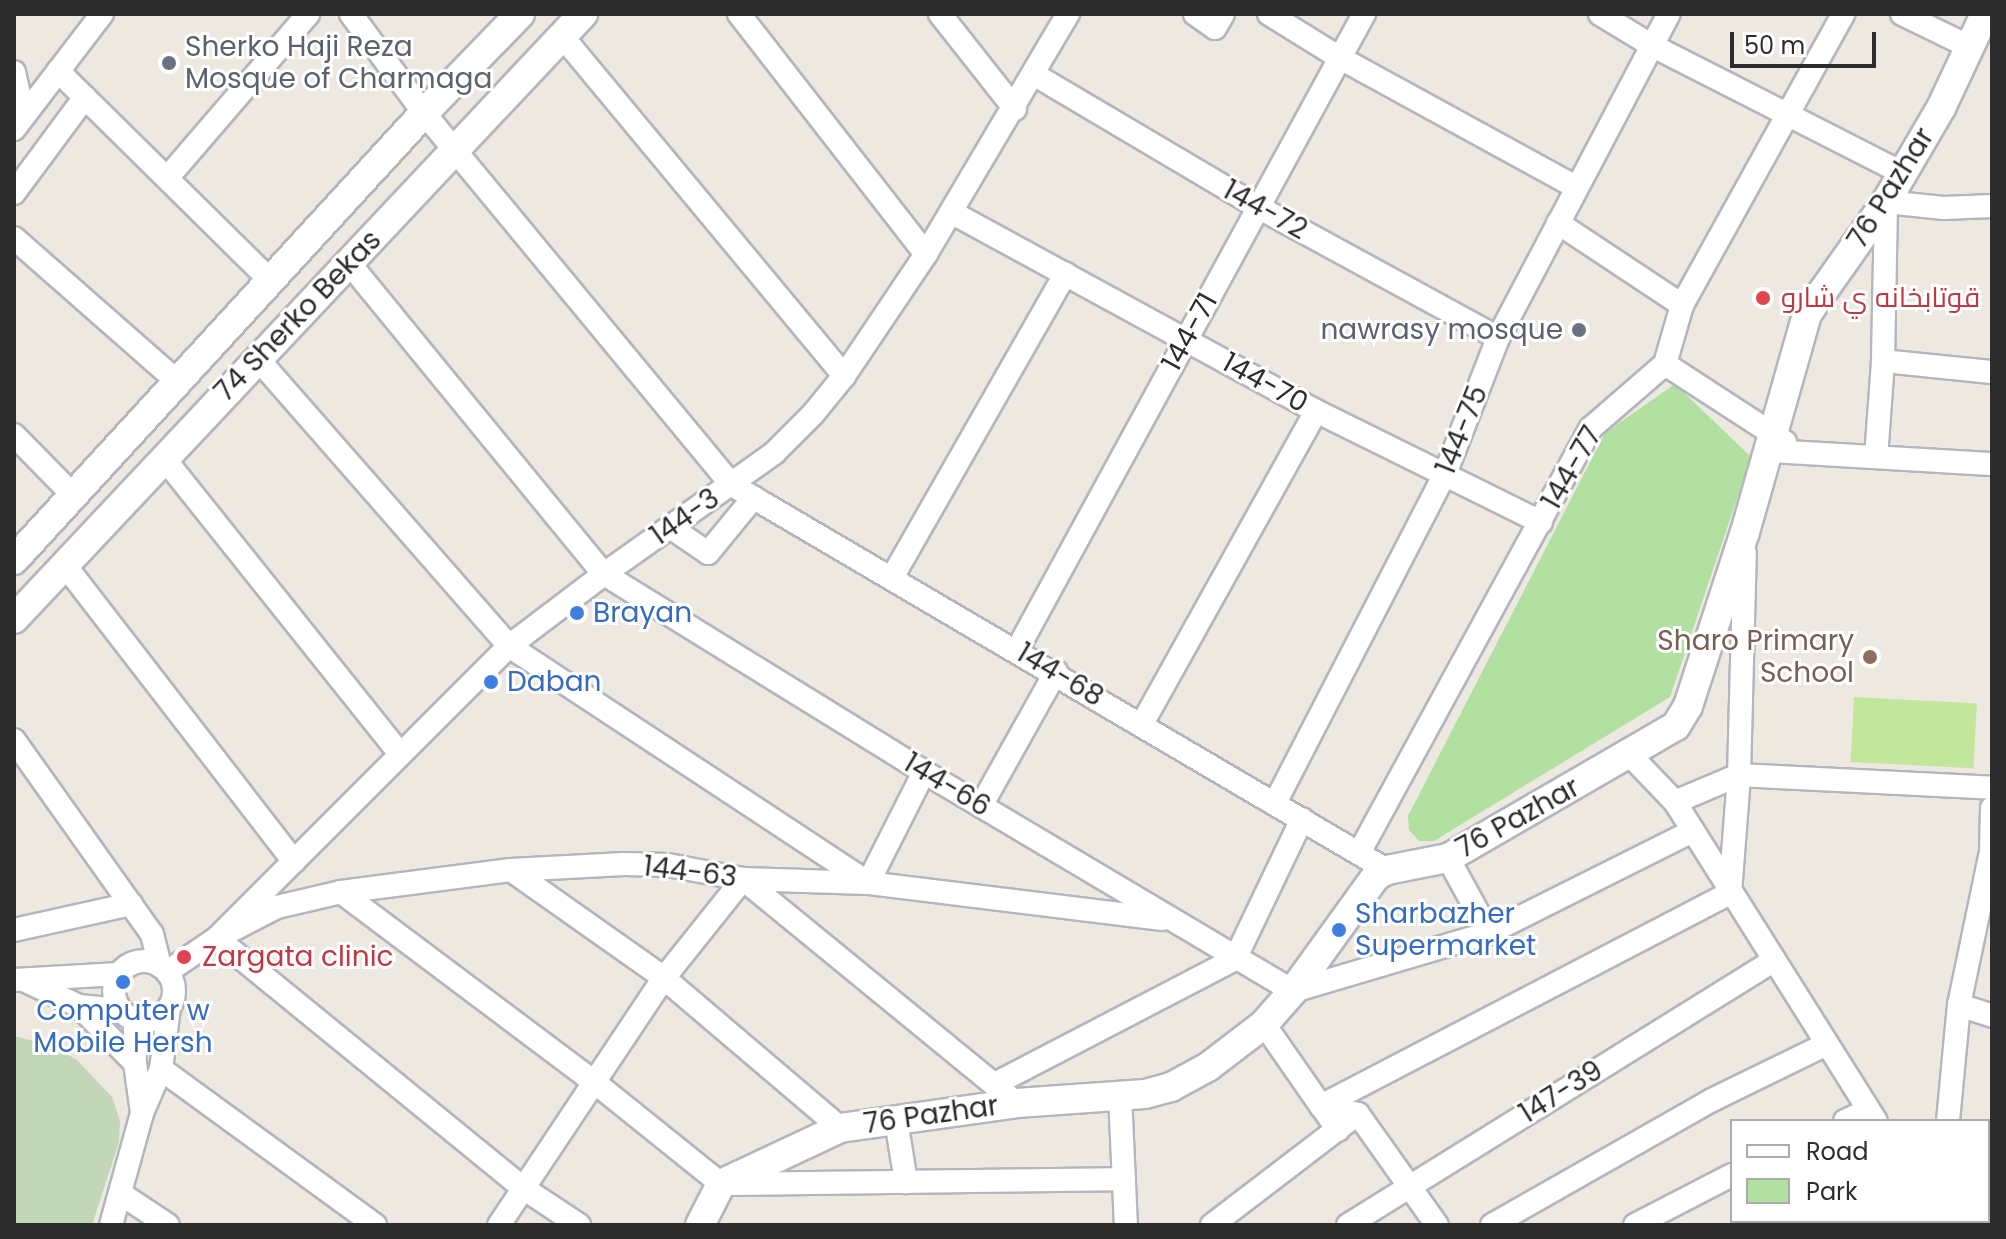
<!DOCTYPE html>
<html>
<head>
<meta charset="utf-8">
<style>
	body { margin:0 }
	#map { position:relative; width:2006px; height:1239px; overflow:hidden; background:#ede8e0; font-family:Poppins,Cairo,sans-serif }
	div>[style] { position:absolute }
	.green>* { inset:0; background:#b1e0a0 }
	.cemetery>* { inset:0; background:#c4d6b8 }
	.pitch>* { inset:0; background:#c2e69c; transform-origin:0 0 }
	.roads { filter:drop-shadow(2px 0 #b3b5bf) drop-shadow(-2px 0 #b3b5bf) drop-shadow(0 2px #b3b5bf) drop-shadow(0 -2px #b3b5bf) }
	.minor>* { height:22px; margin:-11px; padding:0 11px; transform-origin:11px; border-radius:11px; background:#fff }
	.minor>.ring { margin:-11px; padding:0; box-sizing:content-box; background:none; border:22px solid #fff; border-radius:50% }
	.tertiary>* { height:28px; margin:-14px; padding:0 14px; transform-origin:14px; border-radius:14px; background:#fff }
	.dots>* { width:22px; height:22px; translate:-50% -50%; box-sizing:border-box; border:4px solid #fff; border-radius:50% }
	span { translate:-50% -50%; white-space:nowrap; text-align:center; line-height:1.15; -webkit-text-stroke:6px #fff; paint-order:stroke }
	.worship-label { font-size:28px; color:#5b616d }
	.left { translate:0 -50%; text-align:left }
	.right { translate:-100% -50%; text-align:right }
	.street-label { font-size:28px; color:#2c2c2c }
	.health-label { font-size:28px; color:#be3a42 }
	.shop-label { font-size:28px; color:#366cbe }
	.education-label { font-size:28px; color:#785e54 }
	.frame { position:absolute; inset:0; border:16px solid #2c2c2c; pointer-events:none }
	.legend { position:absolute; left:1730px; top:1119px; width:260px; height:104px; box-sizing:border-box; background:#fff; border:2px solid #ababab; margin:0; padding:10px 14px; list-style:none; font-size:24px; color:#2c2c2c }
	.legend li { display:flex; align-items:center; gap:16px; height:40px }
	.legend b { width:40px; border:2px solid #ababab }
	.scale { position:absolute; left:1730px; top:32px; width:146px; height:36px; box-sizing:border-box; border:4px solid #2c2c2c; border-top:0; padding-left:10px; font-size:24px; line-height:28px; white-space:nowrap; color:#2c2c2c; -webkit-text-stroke:6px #fff; paint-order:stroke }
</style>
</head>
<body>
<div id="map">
	<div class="green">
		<div style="clip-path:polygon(1675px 384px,1751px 457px,1670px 697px,1434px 841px,1419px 841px,1409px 830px,1408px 816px,1605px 433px)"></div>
	</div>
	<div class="cemetery">
		<div style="clip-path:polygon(14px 1036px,53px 1046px,77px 1060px,112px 1097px,120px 1121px,119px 1142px,92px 1225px,14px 1225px)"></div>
	</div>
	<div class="pitch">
		<div style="left:1854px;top:697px;width:123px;height:65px;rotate:3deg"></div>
	</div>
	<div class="roads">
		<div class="minor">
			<div style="left:351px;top:14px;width:123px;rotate:53.6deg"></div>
			<div style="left:424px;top:113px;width:483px;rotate:50.4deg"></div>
			<div style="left:732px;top:485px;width:760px;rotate:30.45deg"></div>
			<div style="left:739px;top:14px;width:304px;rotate:52.1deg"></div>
			<div style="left:940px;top:14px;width:121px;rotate:51.7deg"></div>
			<div style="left:1195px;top:14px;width:24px;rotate:35deg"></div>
			<div style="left:1215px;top:28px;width:16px;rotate:-60deg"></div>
			<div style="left:1269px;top:14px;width:84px;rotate:31.8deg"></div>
			<div style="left:1340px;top:58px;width:269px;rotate:28.7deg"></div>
			<div style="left:1600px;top:14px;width:60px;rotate:31.3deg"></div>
			<div style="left:1651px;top:45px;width:282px;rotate:27deg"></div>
			<div style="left:1902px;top:14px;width:76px;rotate:25.9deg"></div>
			<div style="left:562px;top:36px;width:442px;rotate:50.3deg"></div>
			<div style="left:58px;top:71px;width:301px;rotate:44.6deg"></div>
			<div style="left:14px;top:72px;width:45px;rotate:77.2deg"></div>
			<div style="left:1035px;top:75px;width:259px;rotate:30.6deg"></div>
			<div style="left:1258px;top:207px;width:273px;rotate:28.6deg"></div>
			<div style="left:14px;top:129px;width:145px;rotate:-52.6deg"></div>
			<div style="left:168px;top:177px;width:215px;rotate:-49.3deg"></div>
			<div style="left:14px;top:193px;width:119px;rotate:-53.5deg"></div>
			<div style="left:951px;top:212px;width:416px;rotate:28.6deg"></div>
			<div style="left:1316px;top:411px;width:251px;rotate:26.3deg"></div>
			<div style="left:1558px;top:223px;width:149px;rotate:33.5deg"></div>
			<div style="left:14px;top:238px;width:220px;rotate:41.3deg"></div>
			<div style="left:349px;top:263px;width:402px;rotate:50.7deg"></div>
			<div style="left:604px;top:574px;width:376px;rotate:31.7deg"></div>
			<div style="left:924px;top:772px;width:429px;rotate:30.7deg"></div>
			<div style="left:1293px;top:991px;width:204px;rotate:-16.5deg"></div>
			<div style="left:1489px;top:933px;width:228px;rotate:-26.6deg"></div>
			<div style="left:257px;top:358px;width:383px;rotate:48.8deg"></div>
			<div style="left:509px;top:646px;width:430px;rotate:33.4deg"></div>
			<div style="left:868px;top:883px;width:124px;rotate:-63.2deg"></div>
			<div style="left:1883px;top:361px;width:110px;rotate:5.8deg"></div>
			<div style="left:1665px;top:364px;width:143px;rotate:33deg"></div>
			<div style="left:14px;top:435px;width:86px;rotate:45.5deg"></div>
			<div style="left:1770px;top:451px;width:222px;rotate:3.4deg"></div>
			<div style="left:163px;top:457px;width:379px;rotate:51.4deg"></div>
			<div style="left:1876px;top:457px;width:96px;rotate:-85.8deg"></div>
			<div style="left:1883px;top:361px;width:159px;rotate:-88.9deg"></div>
			<div style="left:1886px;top:202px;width:58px;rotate:5.9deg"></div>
			<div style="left:1944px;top:208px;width:48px;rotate:-2.4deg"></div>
			<div style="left:670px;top:527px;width:46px;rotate:34.4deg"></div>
			<div style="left:708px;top:553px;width:72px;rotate:-50.6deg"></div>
			<div style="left:64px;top:564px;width:376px;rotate:52.3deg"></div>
			<div style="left:893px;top:576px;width:348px;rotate:-60.3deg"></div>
			<div style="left:1017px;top:650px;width:725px;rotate:-61.38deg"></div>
			<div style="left:1142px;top:724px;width:358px;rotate:-60.9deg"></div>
			<div style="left:14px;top:740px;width:238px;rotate:54.6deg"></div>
			<div style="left:152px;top:934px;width:33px;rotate:76deg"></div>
			<div style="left:1630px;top:755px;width:65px;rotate:46.2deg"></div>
			<div style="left:1675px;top:802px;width:377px;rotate:57.8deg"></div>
			<div style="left:1675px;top:802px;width:69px;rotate:-22.9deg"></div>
			<div style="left:1739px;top:775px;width:253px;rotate:2.9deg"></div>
			<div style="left:1275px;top:803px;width:370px;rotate:-62.7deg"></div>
			<div style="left:1445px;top:474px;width:146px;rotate:-68.7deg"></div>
			<div style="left:1498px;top:338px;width:366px;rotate:-62.2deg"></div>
			<div style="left:981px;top:806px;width:154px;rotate:-60.8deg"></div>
			<div style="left:1359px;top:853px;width:484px;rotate:-61.4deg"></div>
			<div style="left:1591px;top:428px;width:98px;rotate:-40.9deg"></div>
			<div style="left:1665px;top:364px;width:61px;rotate:-73.9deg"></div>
			<div style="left:1682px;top:305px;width:333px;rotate:-61deg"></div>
			<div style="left:1448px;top:858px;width:85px;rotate:61.3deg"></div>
			<div style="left:511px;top:870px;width:187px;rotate:35.2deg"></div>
			<div style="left:664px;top:978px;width:231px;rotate:40.4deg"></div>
			<div style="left:341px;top:892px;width:315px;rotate:36.9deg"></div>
			<div style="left:593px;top:1081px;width:164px;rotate:38.8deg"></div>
			<div style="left:721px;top:1184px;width:403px;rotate:-0.7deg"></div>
			<div style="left:14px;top:930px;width:120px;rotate:-12.5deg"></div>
			<div class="ring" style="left:114px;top:961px;width:38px;height:38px"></div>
			<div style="left:167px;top:972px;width:60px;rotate:-34.2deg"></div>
			<div style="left:217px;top:938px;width:413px;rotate:-45deg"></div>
			<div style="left:509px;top:646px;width:119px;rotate:-37.2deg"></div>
			<div style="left:604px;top:574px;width:209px;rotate:-35.4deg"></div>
			<div style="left:774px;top:453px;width:55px;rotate:-45deg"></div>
			<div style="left:813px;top:414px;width:49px;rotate:-50.8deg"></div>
			<div style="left:844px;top:376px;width:147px;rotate:-56.1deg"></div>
			<div style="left:926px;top:254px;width:279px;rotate:-59.4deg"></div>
			<div style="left:14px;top:980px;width:105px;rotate:-3.3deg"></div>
			<div style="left:26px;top:981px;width:59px;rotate:25.3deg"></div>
			<div style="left:79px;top:1006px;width:41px;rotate:5.6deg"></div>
			<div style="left:1959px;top:1005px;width:35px;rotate:18deg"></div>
			<div style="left:79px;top:1006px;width:80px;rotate:45.5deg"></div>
			<div style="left:135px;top:1020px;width:43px;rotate:90deg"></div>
			<div style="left:135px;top:1063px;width:50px;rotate:82deg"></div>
			<div style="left:1264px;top:1024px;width:100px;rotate:55.2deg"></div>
			<div style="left:1321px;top:1106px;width:38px;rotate:12deg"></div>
			<div style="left:1358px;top:1114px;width:136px;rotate:54.6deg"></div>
			<div style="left:161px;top:1069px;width:265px;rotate:36.1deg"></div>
			<div style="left:995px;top:1084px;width:271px;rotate:-27.5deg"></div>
			<div style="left:1235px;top:959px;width:155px;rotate:-64.4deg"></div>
			<div style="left:1120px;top:1095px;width:130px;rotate:87.4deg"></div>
			<div style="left:896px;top:1120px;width:63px;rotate:80.8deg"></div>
			<div style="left:1845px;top:1121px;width:26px;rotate:-25deg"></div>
			<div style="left:1948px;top:1121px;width:117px;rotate:-84.6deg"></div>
			<div style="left:1959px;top:1005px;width:156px;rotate:-78.2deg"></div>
			<div style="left:1991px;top:852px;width:44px;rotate:-88.7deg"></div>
			<div style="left:1338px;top:1130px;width:29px;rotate:-125deg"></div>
			<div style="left:1321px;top:1106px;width:461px;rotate:-27.5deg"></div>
			<div style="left:1730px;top:893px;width:118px;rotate:-85.6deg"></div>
			<div style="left:1739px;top:775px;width:222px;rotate:-88.5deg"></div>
			<div style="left:1988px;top:1178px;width:4px;rotate:27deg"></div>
			<div style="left:121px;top:1194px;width:56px;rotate:33.4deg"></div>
			<div style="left:1927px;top:1221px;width:4px;rotate:76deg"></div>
			<div style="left:111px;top:1225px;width:116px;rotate:-74.5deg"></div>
			<div style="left:142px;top:1113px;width:48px;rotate:-66.6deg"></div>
			<div style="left:161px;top:1069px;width:62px;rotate:-82.5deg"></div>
			<div style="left:499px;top:1225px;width:297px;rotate:-56.3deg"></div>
			<div style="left:664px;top:978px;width:127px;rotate:-51.4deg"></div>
			<div style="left:743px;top:879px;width:354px;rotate:39.3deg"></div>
			<div style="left:579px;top:1225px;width:67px;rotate:-146.5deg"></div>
			<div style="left:523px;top:1188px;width:395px;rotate:-140.8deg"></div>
			<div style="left:217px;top:938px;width:68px;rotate:-27.3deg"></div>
			<div style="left:277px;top:907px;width:66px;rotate:-13.2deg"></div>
			<div style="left:341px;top:892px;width:171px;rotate:-7.4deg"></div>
			<div style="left:511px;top:870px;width:113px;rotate:-3deg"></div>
			<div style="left:624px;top:864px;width:44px;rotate:1.3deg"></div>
			<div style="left:668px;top:865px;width:76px;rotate:10.6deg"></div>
			<div style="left:743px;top:879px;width:125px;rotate:1.8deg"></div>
			<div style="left:868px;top:883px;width:296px;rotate:7deg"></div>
			<div style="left:1212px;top:1225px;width:171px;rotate:-37.4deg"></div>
			<div style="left:1348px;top:1225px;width:500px;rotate:-31.85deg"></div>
			<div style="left:1492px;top:1225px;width:253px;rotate:-29.6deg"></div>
			<div style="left:1712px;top:1100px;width:128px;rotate:-26deg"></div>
			<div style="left:1635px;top:1225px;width:109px;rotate:-27.3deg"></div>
			<div style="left:1831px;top:1225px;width:4px;rotate:-90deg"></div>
		</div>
		<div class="tertiary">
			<div style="left:14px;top:560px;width:607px;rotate:-47.47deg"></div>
			<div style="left:424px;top:113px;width:138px;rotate:-45.9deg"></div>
			<div style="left:14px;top:619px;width:831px;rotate:-46.76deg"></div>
			<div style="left:700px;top:1225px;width:46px;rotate:-62.9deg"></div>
			<div style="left:721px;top:1184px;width:132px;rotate:-25.2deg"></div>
			<div style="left:840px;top:1128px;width:179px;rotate:-8deg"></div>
			<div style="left:1017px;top:1103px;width:128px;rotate:-4deg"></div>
			<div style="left:1145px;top:1094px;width:27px;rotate:-15deg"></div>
			<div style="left:1171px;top:1087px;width:42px;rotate:-28.4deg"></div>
			<div style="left:1208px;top:1067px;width:71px;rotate:-37.5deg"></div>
			<div style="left:1264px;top:1024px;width:44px;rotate:-48.7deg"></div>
			<div style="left:1293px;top:991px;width:142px;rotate:-54.2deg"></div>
			<div style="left:1376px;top:876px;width:13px;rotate:-29deg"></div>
			<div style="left:1387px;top:870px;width:62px;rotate:-11.1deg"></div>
			<div style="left:1448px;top:858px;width:263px;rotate:-30.1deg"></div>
			<div style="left:1676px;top:726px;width:23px;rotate:-59deg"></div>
			<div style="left:1688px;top:706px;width:183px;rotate:-71.9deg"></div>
			<div style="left:1745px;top:532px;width:227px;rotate:-74.1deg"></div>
			<div style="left:1807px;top:314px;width:137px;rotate:-54.8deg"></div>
			<div style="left:1886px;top:202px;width:109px;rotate:-59.7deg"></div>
			<div style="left:1941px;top:108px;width:104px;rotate:-64.9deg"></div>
		</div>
	</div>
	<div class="dots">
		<div style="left:169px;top:63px;background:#6b7280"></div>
		<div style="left:1763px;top:298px;background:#e0444e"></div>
		<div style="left:1579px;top:330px;background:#6b7280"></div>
		<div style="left:577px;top:613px;background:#3f7fe0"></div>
		<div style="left:1870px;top:657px;background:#8d6e63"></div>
		<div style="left:491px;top:682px;background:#3f7fe0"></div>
		<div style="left:1339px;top:930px;background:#3f7fe0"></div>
		<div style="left:184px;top:957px;background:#e0444e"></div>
		<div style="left:123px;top:982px;background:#3f7fe0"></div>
	</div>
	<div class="worship-label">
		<span class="left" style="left:185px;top:63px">Sherko Haji Reza<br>Mosque of Charmaga</span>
		<span class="right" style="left:1563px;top:330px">nawrasy mosque</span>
	</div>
	<div class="street-label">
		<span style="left:1891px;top:188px;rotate:-58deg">76 Pazhar</span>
		<span style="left:1265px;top:210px;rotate:29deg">144-72</span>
		<span style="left:298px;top:316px;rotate:-46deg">74 Sherko Bekas</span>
		<span style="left:1190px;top:332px;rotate:-61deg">144-71</span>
		<span style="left:1265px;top:383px;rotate:29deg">144-70</span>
		<span style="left:1462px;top:430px;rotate:-68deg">144-75</span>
		<span style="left:1572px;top:468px;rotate:-60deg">144-77</span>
		<span style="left:685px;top:517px;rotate:-35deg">144-3</span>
		<span style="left:1060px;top:675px;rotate:31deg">144-68</span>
		<span style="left:947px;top:785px;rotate:31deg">144-66</span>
		<span style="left:1518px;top:818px;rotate:-29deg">76 Pazhar</span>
		<span style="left:690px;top:872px;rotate:7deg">144-63</span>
		<span style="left:1561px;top:1092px;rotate:-32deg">147-39</span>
		<span style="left:931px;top:1115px;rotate:-8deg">76 Pazhar</span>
	</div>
	<div class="health-label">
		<span class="left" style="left:1781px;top:298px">قوتابخانه ي شارو</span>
		<span class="left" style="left:202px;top:957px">Zargata clinic</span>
	</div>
	<div class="shop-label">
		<span class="left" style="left:593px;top:613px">Brayan</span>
		<span class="left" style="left:507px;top:682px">Daban</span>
		<span class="left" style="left:1355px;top:930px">Sharbazher<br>Supermarket</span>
		<span style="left:123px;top:1027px">Computer w<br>Mobile Hersh</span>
	</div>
	<div class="education-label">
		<span class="right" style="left:1854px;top:657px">Sharo Primary<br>School</span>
	</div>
	<div class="frame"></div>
	<ul class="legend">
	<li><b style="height:10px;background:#fff"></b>Road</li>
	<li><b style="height:22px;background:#b1e0a0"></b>Park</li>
	</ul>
	<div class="scale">50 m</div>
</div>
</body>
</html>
